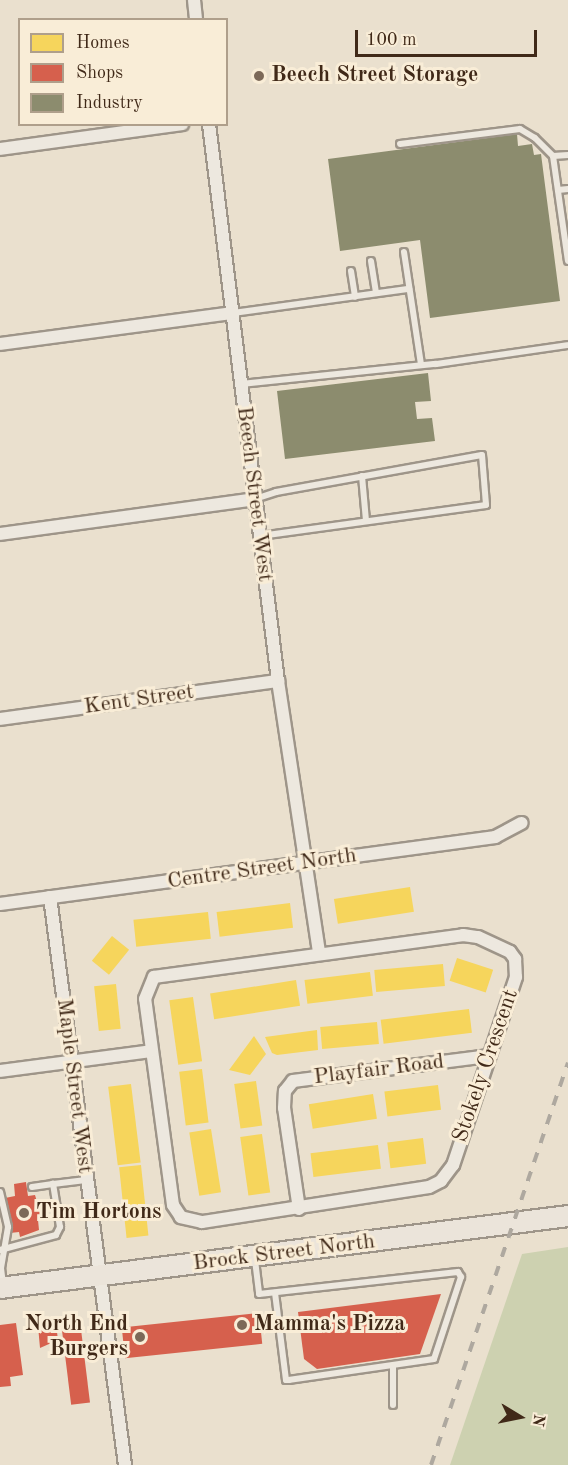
<!DOCTYPE html>
<html>
<head>
<meta charset="utf-8">
<style>
	body { margin:0 }
	#map { position:relative; width:568px; height:1465px; overflow:hidden; background:#eae0ce; font-family:"Old Standard TT",serif }
	div>[style] { position:absolute }
	.green>* { inset:0; background:#cdd1b0 }
	.homes>* { inset:0; background:#f6d55c; transform-origin:0 0 }
	.shops>* { inset:0; background:#d6604d; transform-origin:0 0 }
	.industry>* { inset:0; background:#8c8c6e }
	.roads { filter:drop-shadow(2px 0 #9e9589) drop-shadow(-2px 0 #9e9589) drop-shadow(0 2px #9e9589) drop-shadow(0 -2px #9e9589) }
	.service>* { height:6px; margin:-3px; padding:0 3px; transform-origin:3px; border-radius:3px; background:#ede8df }
	.minor>* { height:12px; margin:-6px; padding:0 6px; transform-origin:6px; border-radius:6px; background:#ede8df }
	.primary>* { height:20px; margin:-10px; padding:0 10px; transform-origin:10px; border-radius:10px; background:#ebe4da }
	.rail>* { height:4px; margin-top:-2px; transform-origin:0; background:repeating-linear-gradient(90deg,#aea89f 0 10px,transparent 0 20px) }
	.dots>* { width:16px; height:16px; translate:-50% -50%; box-sizing:border-box; border:3px solid #f9edd7; border-radius:50% }
	span { translate:-50% -50%; white-space:nowrap; text-align:center; line-height:1.15; -webkit-text-stroke:6px #f9edd7; paint-order:stroke }
	.poi-label { font-size:22px; color:#402918; font-weight:700 }
	.left { translate:0 -50%; text-align:left }
	.right { translate:-100% -50%; text-align:right }
	.street-label { font-size:22px; color:#402918 }
	.legend { position:absolute; left:18px; top:18px; width:210px; height:108px; box-sizing:border-box; background:#f9edd7; border:2px solid #af9f8b; margin:0; padding:8px 10px; list-style:none; font-size:18px; color:#402918 }
	.legend li { display:flex; align-items:center; gap:12px; height:30px }
	.legend b { width:30px; border:2px solid #af9f8b }
	.north { position:absolute; left:490px; top:1387px; width:60px; height:60px; -webkit-text-stroke:4px #f9edd7; paint-order:stroke; rotate:100deg; font-size:16px; font-weight:700; line-height:24px; text-align:center; color:#402918 }
	.north::after { content:''; display:block; margin:auto; width:21px; height:27px; background:#402918; clip-path:polygon(50% 0,100% 100%,50% 72%,0 100%) }
	.scale { position:absolute; left:355px; top:30px; width:182px; height:27px; box-sizing:border-box; border:3px solid #402918; border-top:0; padding-left:8px; font-size:18px; line-height:21px; white-space:nowrap; color:#402918; -webkit-text-stroke:4px #f9edd7; paint-order:stroke }
</style>
</head>
<body>
<div id="map">
	<div class="green">
		<div style="clip-path:polygon(568px 1247px,568px 1465px,450px 1465px,522px 1254px)"></div>
	</div>
	<div class="homes">
		<div style="left:410px;top:887px;width:25px;height:77px;rotate:81deg"></div>
		<div style="left:290px;top:903px;width:25px;height:74px;rotate:83deg"></div>
		<div style="left:208px;top:912px;width:27px;height:75px;rotate:84deg"></div>
		<div style="left:112px;top:936px;width:22px;height:32px;rotate:39deg"></div>
		<div style="left:457px;top:958px;width:38px;height:24px;rotate:18deg"></div>
		<div style="left:443px;top:964px;width:22px;height:69px;rotate:85deg"></div>
		<div style="left:370px;top:972px;width:24px;height:66px;rotate:83deg"></div>
		<div style="left:296px;top:980px;width:26px;height:87px;rotate:81deg"></div>
		<div style="left:116px;top:984px;width:45px;height:22px;rotate:84deg"></div>
		<div style="left:193px;top:997px;width:65px;height:24px;rotate:82deg"></div>
		<div style="left:469px;top:1009px;width:24px;height:89px;rotate:83deg"></div>
		<div style="left:377px;top:1022px;width:22px;height:57px;rotate:85deg"></div>
		<div style="clip-path:polygon(317px 1030px,318px 1050px,277px 1055px,272px 1053px,265px 1037px)"></div>
		<div style="clip-path:polygon(254px 1036px,266px 1054px,250px 1075px,229px 1070px)"></div>
		<div style="left:202px;top:1069px;width:54px;height:23px;rotate:83deg"></div>
		<div style="left:256px;top:1081px;width:45px;height:22px;rotate:82deg"></div>
		<div style="left:131px;top:1084px;width:79px;height:23px;rotate:83deg"></div>
		<div style="left:438px;top:1085px;width:25px;height:54px;rotate:83deg"></div>
		<div style="left:373px;top:1094px;width:25px;height:65px;rotate:81deg"></div>
		<div style="left:211px;top:1129px;width:64px;height:22px;rotate:81deg"></div>
		<div style="left:262px;top:1134px;width:59px;height:22px;rotate:82deg"></div>
		<div style="left:423px;top:1138px;width:26px;height:36px;rotate:83deg"></div>
		<div style="left:378px;top:1145px;width:24px;height:68px;rotate:83deg"></div>
		<div style="left:141px;top:1165px;width:71px;height:22px;rotate:84deg"></div>
	</div>
	<div class="shops">
		<div style="clip-path:polygon(26px 1182px,28px 1196px,35px 1195px,42px 1219px,38px 1220px,39px 1230px,20px 1237px,19px 1232px,10px 1233px,5px 1198px,15px 1196px,14px 1184px)"></div>
		<div style="clip-path:polygon(441px 1294px,420px 1354px,317px 1369px,304px 1359px,298px 1312px)"></div>
		<div style="left:259px;top:1313px;width:31px;height:138px;rotate:84deg"></div>
		<div style="left:80px;top:1321px;width:82px;height:19px;rotate:83deg"></div>
		<div style="clip-path:polygon(16px 1323px,23px 1375px,10px 1377px,11px 1386px,0 1387px,0 1325px)"></div>
		<div style="clip-path:polygon(56px 1324px,58px 1340px,40px 1348px,38px 1326px)"></div>
	</div>
	<div class="industry">
		<div style="clip-path:polygon(517px 134px,518px 146px,532px 144px,534px 155px,541px 154px,560px 301px,430px 318px,420px 240px,340px 251px,328px 159px)"></div>
		<div style="clip-path:polygon(428px 373px,431px 401px,415px 402px,417px 419px,432px 418px,435px 441px,285px 459px,277px 391px)"></div>
	</div>
	<div class="roads">
		<div class="service">
			<div style="left:400px;top:144px;width:121px;rotate:-7.1deg"></div>
			<div style="left:520px;top:129px;width:17px;rotate:31deg"></div>
			<div style="left:535px;top:138px;width:25px;rotate:45deg"></div>
			<div style="left:568px;top:155px;width:15px;rotate:176deg"></div>
			<div style="left:553px;top:156px;width:106px;rotate:81.9deg"></div>
			<div style="left:558px;top:190px;width:10px;rotate:-6deg"></div>
			<div style="left:404px;top:252px;width:114px;rotate:81.4deg"></div>
			<div style="left:371px;top:261px;width:32px;rotate:81deg"></div>
			<div style="left:351px;top:271px;width:26px;rotate:81deg"></div>
			<div style="left:233px;top:313px;width:178px;rotate:-7.8deg"></div>
			<div style="left:241px;top:384px;width:196px;rotate:-5.9deg"></div>
			<div style="left:436px;top:364px;width:133px;rotate:-8.2deg"></div>
			<div style="left:362px;top:476px;width:45px;rotate:84.9deg"></div>
			<div style="left:255px;top:499px;width:22px;rotate:-18deg"></div>
			<div style="left:276px;top:492px;width:209px;rotate:-10.2deg"></div>
			<div style="left:482px;top:455px;width:50px;rotate:85.4deg"></div>
			<div style="left:486px;top:505px;width:228px;rotate:172.2deg"></div>
			<div style="left:32px;top:1187px;width:21px;rotate:-8deg"></div>
			<div style="left:0;top:1192px;width:36px;rotate:77deg"></div>
			<div style="left:8px;top:1227px;width:42px;rotate:99.7deg"></div>
			<div style="left:1px;top:1268px;width:16px;rotate:83deg"></div>
			<div style="left:0;top:1250px;width:58px;rotate:-15deg"></div>
			<div style="left:56px;top:1235px;width:9px;rotate:-63deg"></div>
			<div style="left:60px;top:1227px;width:44px;rotate:-99.2deg"></div>
			<div style="left:53px;top:1184px;width:33px;rotate:-7deg"></div>
			<div style="left:255px;top:1260px;width:34px;rotate:83deg"></div>
			<div style="left:259px;top:1294px;width:200px;rotate:-6.3deg"></div>
			<div style="left:458px;top:1272px;width:6px;rotate:59deg"></div>
			<div style="left:461px;top:1277px;width:86px;rotate:108.2deg"></div>
			<div style="left:434px;top:1359px;width:147px;rotate:171.8deg"></div>
			<div style="left:289px;top:1380px;width:3px;rotate:180deg"></div>
			<div style="left:286px;top:1380px;width:88px;rotate:-97.2deg"></div>
			<div style="left:393px;top:1405px;width:39px;rotate:-90deg"></div>
		</div>
		<div class="minor">
			<div style="left:194px;top:0;width:20px;rotate:84deg"></div>
			<div style="left:209px;top:124px;width:561px;rotate:82.94deg"></div>
			<div style="left:278px;top:681px;width:274px;rotate:81.4deg"></div>
			<div style="left:0;top:149px;width:184px;rotate:-7.8deg"></div>
			<div style="left:0;top:344px;width:235px;rotate:-7.6deg"></div>
			<div style="left:0;top:534px;width:256px;rotate:-7.8deg"></div>
			<div style="left:0;top:719px;width:281px;rotate:-7.8deg"></div>
			<div style="left:50px;top:897px;width:573px;rotate:82.48deg"></div>
			<div style="left:0;top:904px;width:500px;rotate:-7.7deg"></div>
			<div style="left:495px;top:837px;width:30px;rotate:-28deg"></div>
			<div style="left:463px;top:935px;width:15px;rotate:8deg"></div>
			<div style="left:478px;top:937px;width:35px;rotate:25deg"></div>
			<div style="left:510px;top:952px;width:9px;rotate:54deg"></div>
			<div style="left:515px;top:959px;width:18px;rotate:87deg"></div>
			<div style="left:516px;top:977px;width:198px;rotate:108.5deg"></div>
			<div style="left:453px;top:1165px;width:20px;rotate:127deg"></div>
			<div style="left:441px;top:1181px;width:13px;rotate:153deg"></div>
			<div style="left:429px;top:1187px;width:230px;rotate:171.2deg"></div>
			<div style="left:202px;top:1222px;width:22px;rotate:-167deg"></div>
			<div style="left:181px;top:1217px;width:14px;rotate:-124deg"></div>
			<div style="left:173px;top:1205px;width:208px;rotate:-97.7deg"></div>
			<div style="left:145px;top:999px;width:24px;rotate:-68deg"></div>
			<div style="left:154px;top:977px;width:312px;rotate:-7.7deg"></div>
			<div style="left:0;top:1071px;width:152px;rotate:-7.5deg"></div>
			<div style="left:299px;top:1209px;width:102px;rotate:-98.4deg"></div>
			<div style="left:284px;top:1108px;width:17px;rotate:-87deg"></div>
			<div style="left:285px;top:1091px;width:13px;rotate:-51deg"></div>
			<div style="left:293px;top:1081px;width:198px;rotate:-7.3deg"></div>
		</div>
		<div class="primary">
			<div style="left:0;top:1288px;width:573px;rotate:-7.22deg"></div>
		</div>
	</div>
	<div class="rail">
		<div style="left:431px;top:1465px;width:425px;rotate:-71.2deg"></div>
	</div>
	<div class="dots">
		<div style="left:259px;top:76px;background:#7c6958"></div>
		<div style="left:24px;top:1213px;background:#7c6958"></div>
		<div style="left:242px;top:1325px;background:#7c6958"></div>
		<div style="left:140px;top:1337px;background:#7c6958"></div>
	</div>
	<div class="poi-label">
		<span class="left" style="left:271px;top:76px">Beech Street Storage</span>
		<span class="left" style="left:36px;top:1213px">Tim Hortons</span>
		<span class="right" style="left:128px;top:1337px">North End<br>Burgers</span>
		<span class="left" style="left:254px;top:1325px">Mamma's Pizza</span>
	</div>
	<div class="street-label">
		<span style="left:254px;top:494px;rotate:83deg">Beech Street West</span>
		<span style="left:139px;top:700px;rotate:-8deg">Kent Street</span>
		<span style="left:262px;top:869px;rotate:-8deg">Centre Street North</span>
		<span style="left:486px;top:1066px;rotate:-71deg">Stokely Crescent</span>
		<span style="left:379px;top:1070px;rotate:-7deg">Playfair Road</span>
		<span style="left:74px;top:1086px;rotate:83deg">Maple Street West</span>
		<span style="left:284px;top:1253px;rotate:-7deg">Brock Street North</span>
	</div>
	<ul class="legend">
	<li><b style="height:16px;background:#f6d55c"></b>Homes</li>
	<li><b style="height:16px;background:#d6604d"></b>Shops</li>
	<li><b style="height:16px;background:#8c8c6e"></b>Industry</li>
	</ul>
	<div class="north">N</div>
	<div class="scale">100 m</div>
</div>
</body>
</html>
